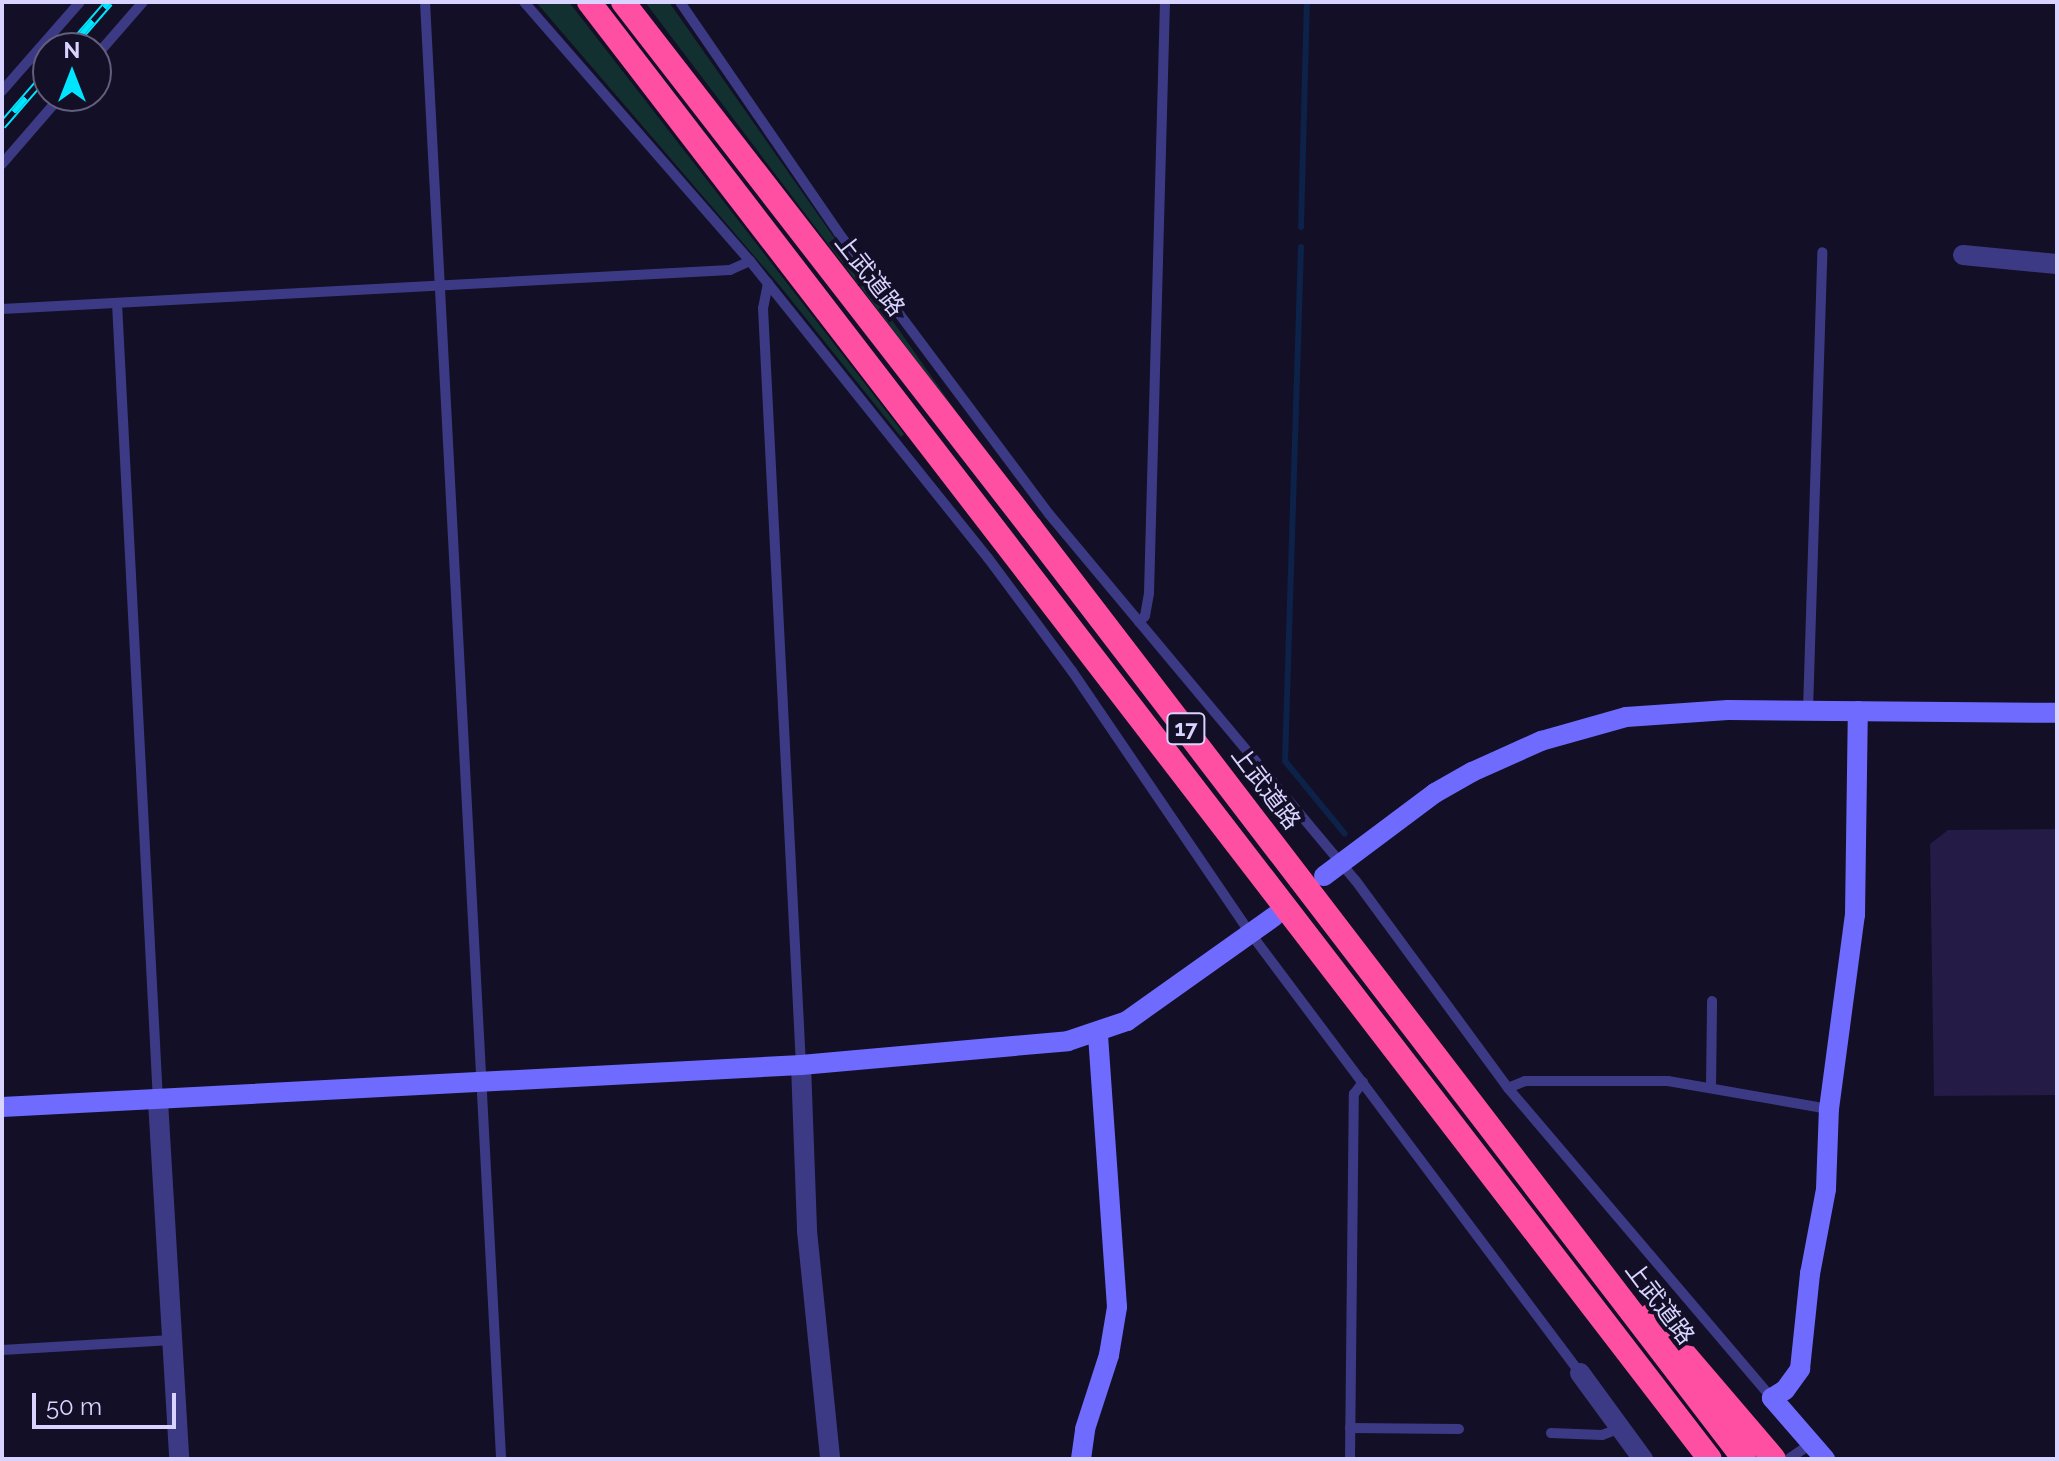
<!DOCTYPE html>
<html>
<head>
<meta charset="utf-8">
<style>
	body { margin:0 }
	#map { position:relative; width:2059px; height:1461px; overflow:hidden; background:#130f26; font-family:Raleway,"Noto Sans JP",sans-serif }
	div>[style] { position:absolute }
	.green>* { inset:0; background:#12302f }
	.stream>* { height:6px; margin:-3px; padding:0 3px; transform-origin:3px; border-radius:3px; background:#0c2248 }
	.building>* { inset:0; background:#241b47 }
	.lane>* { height:10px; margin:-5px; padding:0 5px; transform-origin:5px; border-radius:5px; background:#3d3a85 }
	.street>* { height:20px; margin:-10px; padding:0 10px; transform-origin:10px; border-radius:10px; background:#3d3a85 }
	.secondary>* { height:20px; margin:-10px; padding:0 10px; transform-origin:10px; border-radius:10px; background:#6f6bff }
	.highway>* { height:24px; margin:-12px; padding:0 12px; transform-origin:12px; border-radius:12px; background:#ff4fa3 }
	.rail>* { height:9px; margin-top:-4.5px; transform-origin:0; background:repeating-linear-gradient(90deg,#130f26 0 18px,#00e5ff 0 36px); box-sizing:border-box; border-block:2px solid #00e5ff }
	span { translate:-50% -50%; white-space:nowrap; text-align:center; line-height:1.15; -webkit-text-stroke:8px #130f26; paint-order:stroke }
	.shield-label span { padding:2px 6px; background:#130f26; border:2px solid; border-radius:6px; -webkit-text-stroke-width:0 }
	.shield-label { font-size:22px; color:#d9d4ff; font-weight:700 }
	.street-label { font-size:24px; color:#d9d4ff }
	.frame { position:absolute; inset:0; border:4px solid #d9d4ff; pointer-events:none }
	.north { position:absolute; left:32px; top:32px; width:80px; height:80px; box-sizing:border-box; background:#130f26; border:2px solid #625e7d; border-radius:50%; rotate:0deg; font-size:22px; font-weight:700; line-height:32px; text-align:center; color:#d9d4ff }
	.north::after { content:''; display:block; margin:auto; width:28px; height:36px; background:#00e5ff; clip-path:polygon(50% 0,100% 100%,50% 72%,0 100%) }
	.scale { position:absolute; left:32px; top:1393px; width:144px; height:36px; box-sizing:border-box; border:4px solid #d9d4ff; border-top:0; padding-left:10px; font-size:24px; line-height:28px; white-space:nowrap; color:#d9d4ff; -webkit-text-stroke:6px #130f26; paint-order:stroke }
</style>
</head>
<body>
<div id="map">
	<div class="green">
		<div style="clip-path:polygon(536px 2px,569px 2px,904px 434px,901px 437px,780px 286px)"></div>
		<div style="clip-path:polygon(645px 2px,669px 2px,962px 420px,890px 326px)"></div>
	</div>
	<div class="stream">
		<div style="left:1301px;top:227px;width:225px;rotate:-88.5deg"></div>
		<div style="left:1301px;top:247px;width:514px;rotate:91.78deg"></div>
		<div style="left:1285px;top:761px;width:94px;rotate:50.6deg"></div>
	</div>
	<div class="building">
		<div style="clip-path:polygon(2057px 829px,2057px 1095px,1934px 1096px,1930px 844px,1948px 830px)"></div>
	</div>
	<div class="lane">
		<div style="left:425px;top:2px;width:1459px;rotate:87.01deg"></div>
		<div style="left:524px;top:2px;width:344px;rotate:48.9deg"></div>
		<div style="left:750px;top:261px;width:381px;rotate:51.3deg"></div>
		<div style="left:988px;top:558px;width:141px;rotate:53.4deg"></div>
		<div style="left:1072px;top:671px;width:318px;rotate:55.8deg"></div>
		<div style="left:1251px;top:934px;width:549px;rotate:53.15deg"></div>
		<div style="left:680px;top:2px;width:279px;rotate:55.5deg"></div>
		<div style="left:838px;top:232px;width:352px;rotate:53.2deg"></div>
		<div style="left:1049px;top:514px;width:478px;rotate:50.1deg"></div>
		<div style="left:1356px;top:881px;width:257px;rotate:53.7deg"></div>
		<div style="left:1508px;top:1088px;width:407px;rotate:49.6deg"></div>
		<div style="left:96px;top:56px;width:72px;rotate:-49deg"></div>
		<div style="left:2px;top:91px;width:118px;rotate:-48.8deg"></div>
		<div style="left:2px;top:164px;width:90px;rotate:-49.1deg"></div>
		<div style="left:768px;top:283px;width:25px;rotate:101deg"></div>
		<div style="left:763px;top:308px;width:758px;rotate:87.13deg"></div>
		<div style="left:117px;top:303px;width:798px;rotate:87.06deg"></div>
		<div style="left:2px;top:309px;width:729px;rotate:-3.07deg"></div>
		<div style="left:730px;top:270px;width:22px;rotate:-24deg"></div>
		<div style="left:1139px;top:622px;width:8px;rotate:-45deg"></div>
		<div style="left:1145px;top:616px;width:23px;rotate:-80deg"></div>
		<div style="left:1149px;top:593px;width:591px;rotate:-88.45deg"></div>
		<div style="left:1808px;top:710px;width:458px;rotate:-88.2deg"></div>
		<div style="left:1508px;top:1088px;width:18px;rotate:-22deg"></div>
		<div style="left:1525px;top:1081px;width:143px"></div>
		<div style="left:1668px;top:1081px;width:163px;rotate:9.9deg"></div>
		<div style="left:1711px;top:1088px;width:87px;rotate:-89.3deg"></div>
		<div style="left:2px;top:1350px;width:170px;rotate:-3.4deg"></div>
		<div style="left:1350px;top:1428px;width:109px;rotate:0.5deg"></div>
		<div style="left:1551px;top:1433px;width:51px;rotate:2.2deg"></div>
		<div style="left:1602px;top:1435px;width:20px;rotate:-20deg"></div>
		<div style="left:1790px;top:1458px;width:25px;rotate:-34deg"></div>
		<div style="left:1350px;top:1459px;width:365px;rotate:-89.4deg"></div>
		<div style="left:1354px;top:1094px;width:15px;rotate:-53deg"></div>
	</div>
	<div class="street">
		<div style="left:1963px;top:255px;width:94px;rotate:5.5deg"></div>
		<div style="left:801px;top:1065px;width:166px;rotate:87.9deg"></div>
		<div style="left:807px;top:1231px;width:229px;rotate:84.2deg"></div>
		<div style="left:158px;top:1101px;width:359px;rotate:86.6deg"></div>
		<div style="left:1580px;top:1373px;width:107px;rotate:53.8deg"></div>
	</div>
	<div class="secondary">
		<div style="left:1324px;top:876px;width:139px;rotate:-36.8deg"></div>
		<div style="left:1435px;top:793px;width:43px;rotate:-29.6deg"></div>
		<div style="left:1472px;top:772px;width:76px;rotate:-24.2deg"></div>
		<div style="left:1541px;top:741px;width:88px;rotate:-15.8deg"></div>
		<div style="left:1626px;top:717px;width:102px;rotate:-3.9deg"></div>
		<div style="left:1728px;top:710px;width:329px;rotate:0.5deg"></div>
		<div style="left:2px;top:1107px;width:800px;rotate:-3.01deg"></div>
		<div style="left:801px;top:1065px;width:268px;rotate:-5.1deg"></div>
		<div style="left:1068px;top:1041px;width:62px;rotate:-18.7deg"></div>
		<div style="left:1127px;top:1021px;width:181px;rotate:-35.4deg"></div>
		<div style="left:1081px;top:1459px;width:30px;rotate:-82deg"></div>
		<div style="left:1085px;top:1429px;width:78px;rotate:-72deg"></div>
		<div style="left:1109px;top:1355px;width:49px;rotate:-80.5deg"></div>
		<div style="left:1117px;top:1307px;width:275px;rotate:-94deg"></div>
		<div style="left:1825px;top:1459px;width:81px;rotate:-131deg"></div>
		<div style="left:1772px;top:1398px;width:15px;rotate:-32deg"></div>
		<div style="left:1785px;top:1390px;width:26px;rotate:-54deg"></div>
		<div style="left:1800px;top:1369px;width:96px;rotate:-84deg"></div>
		<div style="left:1810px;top:1274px;width:86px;rotate:-79.3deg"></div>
		<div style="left:1826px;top:1189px;width:80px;rotate:-87.9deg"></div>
		<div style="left:1829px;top:1109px;width:196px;rotate:-82.4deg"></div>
		<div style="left:1855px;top:915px;width:204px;rotate:-89.2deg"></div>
	</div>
	<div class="highway">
		<div style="left:589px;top:2px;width:1838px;rotate:52.43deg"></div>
		<div style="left:623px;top:2px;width:666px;rotate:52.2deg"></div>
		<div style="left:1031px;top:528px;width:1173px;rotate:52.55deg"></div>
		<div style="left:1651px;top:1315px;width:189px;rotate:49.5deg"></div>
	</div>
	<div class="rail">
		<div style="left:69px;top:48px;width:61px;rotate:-49deg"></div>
		<div style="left:2px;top:125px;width:70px;rotate:-49deg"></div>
	</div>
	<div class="shield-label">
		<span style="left:1186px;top:729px">17</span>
	</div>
	<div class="street-label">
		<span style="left:870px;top:275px;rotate:52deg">上武道路</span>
		<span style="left:1266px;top:788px;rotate:53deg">上武道路</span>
		<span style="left:1660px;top:1303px;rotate:53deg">上武道路</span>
	</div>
	<div class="frame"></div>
	<div class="north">N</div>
	<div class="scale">50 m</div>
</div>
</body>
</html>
